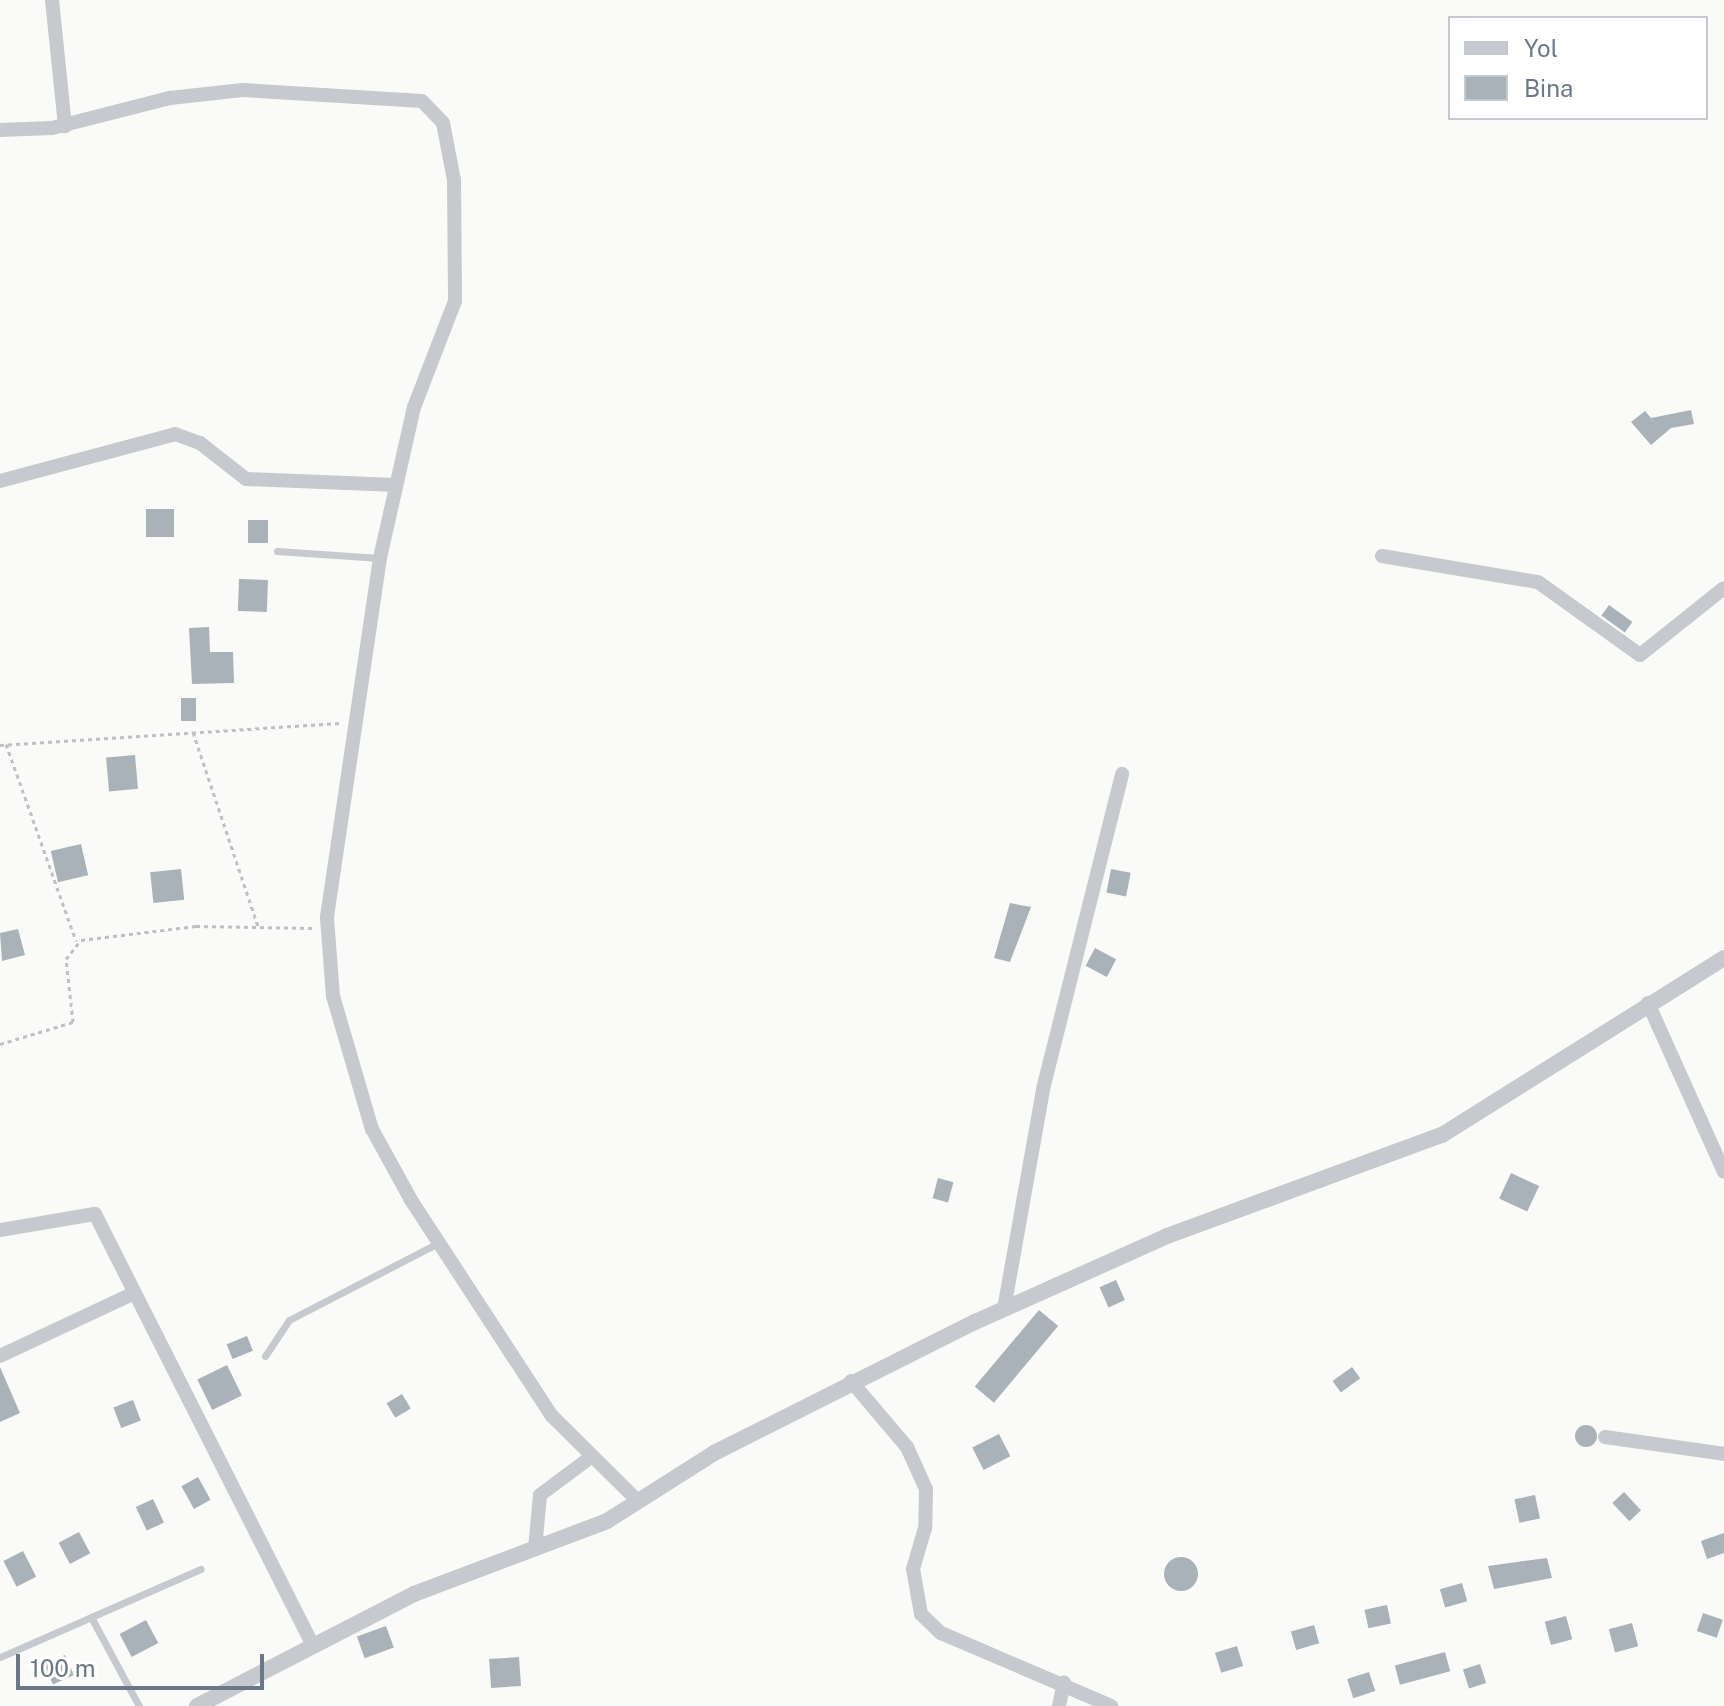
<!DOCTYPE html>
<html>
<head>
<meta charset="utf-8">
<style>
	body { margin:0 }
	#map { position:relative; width:1724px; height:1706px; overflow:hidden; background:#fafaf8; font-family:"Public Sans",sans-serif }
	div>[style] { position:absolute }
	.building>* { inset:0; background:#aab2b9; transform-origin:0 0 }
	.round { border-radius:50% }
	.path>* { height:3px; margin-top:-1.5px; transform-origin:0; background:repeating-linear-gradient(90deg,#bec0c3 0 4px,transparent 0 8px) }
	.service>* { height:7px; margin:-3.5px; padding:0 3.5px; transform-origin:3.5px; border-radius:3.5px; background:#c6c9cd }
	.minor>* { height:14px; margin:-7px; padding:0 7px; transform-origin:7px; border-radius:7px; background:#c6c9cd }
	.tertiary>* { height:16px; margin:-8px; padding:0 8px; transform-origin:8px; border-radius:8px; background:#c6c9cd }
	span { translate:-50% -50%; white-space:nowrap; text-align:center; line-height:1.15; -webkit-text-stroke:8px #fff; paint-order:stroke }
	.legend { position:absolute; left:1448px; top:16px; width:260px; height:104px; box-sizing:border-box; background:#fff; border:2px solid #c3c9cf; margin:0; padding:10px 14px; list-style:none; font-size:24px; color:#6a7888 }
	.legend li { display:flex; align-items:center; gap:16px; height:40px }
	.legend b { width:40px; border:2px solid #c3c9cf }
	.scale { position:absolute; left:16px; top:1654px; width:248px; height:36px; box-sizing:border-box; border:4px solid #6a7888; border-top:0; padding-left:10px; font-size:24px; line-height:28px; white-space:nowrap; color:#6a7888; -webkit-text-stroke:6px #fff; paint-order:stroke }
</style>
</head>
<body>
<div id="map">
	<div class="building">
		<div style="clip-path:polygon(1691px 410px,1694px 424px,1671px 428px,1651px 445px,1631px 422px,1645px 411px,1651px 418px)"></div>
		<div style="left:146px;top:509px;width:28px;height:28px"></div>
		<div style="left:248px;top:520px;width:20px;height:23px"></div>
		<div style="left:239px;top:579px;width:29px;height:32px;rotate:2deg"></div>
		<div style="left:1609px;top:605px;width:29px;height:13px;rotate:36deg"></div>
		<div style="clip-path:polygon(209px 627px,210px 652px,233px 652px,234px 683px,192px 684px,189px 628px)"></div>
		<div style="left:196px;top:698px;width:23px;height:15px;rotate:90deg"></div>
		<div style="left:135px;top:755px;width:34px;height:29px;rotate:85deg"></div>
		<div style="left:81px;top:844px;width:32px;height:31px;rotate:77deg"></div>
		<div style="left:181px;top:869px;width:31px;height:31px;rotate:84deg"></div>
		<div style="left:1111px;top:869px;width:20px;height:24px;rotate:11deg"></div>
		<div style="clip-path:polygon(1010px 903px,1031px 907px,1010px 962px,994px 958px)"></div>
		<div style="clip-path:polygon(18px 929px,25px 955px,2px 961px,0 933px)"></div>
		<div style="left:1095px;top:948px;width:24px;height:20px;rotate:28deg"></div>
		<div style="left:1511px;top:1173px;width:31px;height:28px;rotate:25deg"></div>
		<div style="left:938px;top:1178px;width:16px;height:21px;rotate:15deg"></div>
		<div style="left:1116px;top:1280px;width:22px;height:18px;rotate:66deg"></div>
		<div style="left:1039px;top:1310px;width:25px;height:100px;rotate:40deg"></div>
		<div style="left:247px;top:1336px;width:16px;height:22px;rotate:68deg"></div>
		<div style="left:227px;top:1365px;width:34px;height:33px;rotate:64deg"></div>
		<div style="clip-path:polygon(0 1367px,20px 1413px,0 1422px)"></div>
		<div style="left:1352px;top:1367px;width:14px;height:24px;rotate:54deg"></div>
		<div style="left:402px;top:1394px;width:17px;height:18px;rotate:59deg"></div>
		<div style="left:133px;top:1400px;width:22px;height:21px;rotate:69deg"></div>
		<div class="round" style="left:1575px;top:1425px;width:22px;height:22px"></div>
		<div style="left:999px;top:1434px;width:25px;height:30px;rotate:63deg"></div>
		<div style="left:198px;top:1477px;width:26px;height:19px;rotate:61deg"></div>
		<div style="left:1624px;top:1492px;width:25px;height:16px;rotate:47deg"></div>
		<div style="left:1535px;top:1495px;width:24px;height:21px;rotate:78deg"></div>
		<div style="left:153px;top:1499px;width:26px;height:19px;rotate:65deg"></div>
		<div style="left:79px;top:1532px;width:24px;height:23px;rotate:62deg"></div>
		<div style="clip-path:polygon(1724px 1533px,1724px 1553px,1707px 1559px,1701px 1541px)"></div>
		<div style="left:23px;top:1551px;width:29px;height:22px;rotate:63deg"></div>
		<div class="round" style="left:1164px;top:1557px;width:34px;height:34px"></div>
		<div style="clip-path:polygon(1547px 1558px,1552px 1578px,1494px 1589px,1488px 1566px)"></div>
		<div style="left:1462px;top:1583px;width:19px;height:23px;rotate:74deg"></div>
		<div style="left:1387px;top:1605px;width:19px;height:23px;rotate:78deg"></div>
		<div style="left:1703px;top:1613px;width:21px;height:19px;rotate:19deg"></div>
		<div style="left:1566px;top:1616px;width:24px;height:22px;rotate:75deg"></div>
		<div style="left:146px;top:1620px;width:26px;height:30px;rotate:62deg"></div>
		<div style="left:1632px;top:1623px;width:24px;height:24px;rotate:75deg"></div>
		<div style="left:1314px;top:1625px;width:19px;height:24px;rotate:74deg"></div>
		<div style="left:386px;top:1626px;width:23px;height:31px;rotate:70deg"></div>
		<div style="left:1237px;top:1646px;width:21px;height:23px;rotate:73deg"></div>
		<div style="left:1445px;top:1652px;width:20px;height:52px;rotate:75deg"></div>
		<div style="left:65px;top:1655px;width:22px;height:23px;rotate:66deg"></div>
		<div style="left:519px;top:1657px;width:29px;height:30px;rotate:86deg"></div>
		<div style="left:1480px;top:1664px;width:20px;height:18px;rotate:72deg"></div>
		<div style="left:1369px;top:1672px;width:20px;height:23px;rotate:72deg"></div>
	</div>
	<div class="path">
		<div style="left:193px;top:732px;width:205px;rotate:71.5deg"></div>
		<div style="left:6px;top:744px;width:209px;rotate:70.4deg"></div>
		<div style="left:0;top:745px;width:340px;rotate:-3.7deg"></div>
		<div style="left:0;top:1044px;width:76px;rotate:-16.8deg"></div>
		<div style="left:73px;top:1022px;width:63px;rotate:-96.3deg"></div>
		<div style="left:66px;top:959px;width:24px;rotate:-52deg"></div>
		<div style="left:81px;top:940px;width:116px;rotate:-6.9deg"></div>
		<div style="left:196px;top:926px;width:116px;rotate:1deg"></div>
	</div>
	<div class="service">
		<div style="left:277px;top:551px;width:103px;rotate:3.9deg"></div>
		<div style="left:265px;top:1356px;width:43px;rotate:-56.3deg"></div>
		<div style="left:289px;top:1320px;width:168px;rotate:-27.3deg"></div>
		<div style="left:91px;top:1617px;width:101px;rotate:61.7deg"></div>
		<div style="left:0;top:1657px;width:219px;rotate:-23.7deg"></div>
	</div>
	<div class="minor">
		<div style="left:52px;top:0;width:127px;rotate:84.1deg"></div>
		<div style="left:0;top:130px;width:52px;rotate:-2.2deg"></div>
		<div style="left:52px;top:128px;width:122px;rotate:-14.3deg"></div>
		<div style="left:170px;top:98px;width:73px;rotate:-6.3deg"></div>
		<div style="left:243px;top:90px;width:179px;rotate:3.5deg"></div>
		<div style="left:422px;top:101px;width:30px;rotate:46deg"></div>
		<div style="left:443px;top:123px;width:58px;rotate:79.1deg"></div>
		<div style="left:454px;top:180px;width:121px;rotate:89.5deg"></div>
		<div style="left:455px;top:301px;width:114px;rotate:111.1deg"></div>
		<div style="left:414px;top:407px;width:155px;rotate:102.7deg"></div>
		<div style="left:380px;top:558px;width:364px;rotate:98.4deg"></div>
		<div style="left:327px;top:918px;width:78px;rotate:85.6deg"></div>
		<div style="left:333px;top:996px;width:139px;rotate:73.7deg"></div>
		<div style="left:372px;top:1129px;width:81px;rotate:61.2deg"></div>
		<div style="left:411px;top:1200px;width:258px;rotate:56.9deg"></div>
		<div style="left:552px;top:1416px;width:121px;rotate:44.7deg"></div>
		<div style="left:0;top:481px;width:181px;rotate:-15deg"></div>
		<div style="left:175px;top:434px;width:27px;rotate:20deg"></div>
		<div style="left:200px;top:443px;width:58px;rotate:38deg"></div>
		<div style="left:246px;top:479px;width:150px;rotate:2.3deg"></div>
		<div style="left:1382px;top:556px;width:158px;rotate:9.5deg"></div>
		<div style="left:1538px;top:582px;width:125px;rotate:35.6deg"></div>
		<div style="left:1640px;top:655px;width:107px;rotate:-38.6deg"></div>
		<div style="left:1648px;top:1003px;width:185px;rotate:65.8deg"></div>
		<div style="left:0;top:1230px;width:96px;rotate:-9.6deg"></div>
		<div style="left:95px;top:1214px;width:479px;rotate:63.2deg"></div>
		<div style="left:1004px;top:1309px;width:223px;rotate:-79.9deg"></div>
		<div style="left:1043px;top:1089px;width:325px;rotate:-75.9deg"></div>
		<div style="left:0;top:1356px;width:144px;rotate:-25.1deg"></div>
		<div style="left:851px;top:1381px;width:87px;rotate:49.7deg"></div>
		<div style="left:907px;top:1447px;width:46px;rotate:65.7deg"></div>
		<div style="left:926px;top:1489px;width:39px;rotate:91deg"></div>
		<div style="left:925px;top:1528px;width:43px;rotate:106.3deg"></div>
		<div style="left:913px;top:1569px;width:46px;rotate:79.9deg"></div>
		<div style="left:921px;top:1614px;width:28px;rotate:44deg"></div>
		<div style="left:941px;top:1633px;width:185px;rotate:23.2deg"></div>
		<div style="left:1605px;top:1437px;width:120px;rotate:8.1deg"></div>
		<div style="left:535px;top:1549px;width:54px;rotate:-84.7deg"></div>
		<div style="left:540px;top:1495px;width:64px;rotate:-36.7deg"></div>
		<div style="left:1059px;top:1706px;width:24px;rotate:-78deg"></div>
	</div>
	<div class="tertiary">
		<div style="left:197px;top:1706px;width:244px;rotate:-27.3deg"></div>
		<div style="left:414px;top:1594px;width:206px;rotate:-20.7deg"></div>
		<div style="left:607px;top:1521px;width:127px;rotate:-32.4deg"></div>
		<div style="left:714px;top:1453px;width:292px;rotate:-26.7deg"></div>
		<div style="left:975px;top:1322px;width:210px;rotate:-24.1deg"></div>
		<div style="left:1167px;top:1236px;width:293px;rotate:-20.2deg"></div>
		<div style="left:1442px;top:1135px;width:333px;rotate:-32.1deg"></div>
	</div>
	<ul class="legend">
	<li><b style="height:10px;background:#c6c9cd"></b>Yol</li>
	<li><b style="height:22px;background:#aab2b9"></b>Bina</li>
	</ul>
	<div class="scale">100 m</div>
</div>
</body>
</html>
